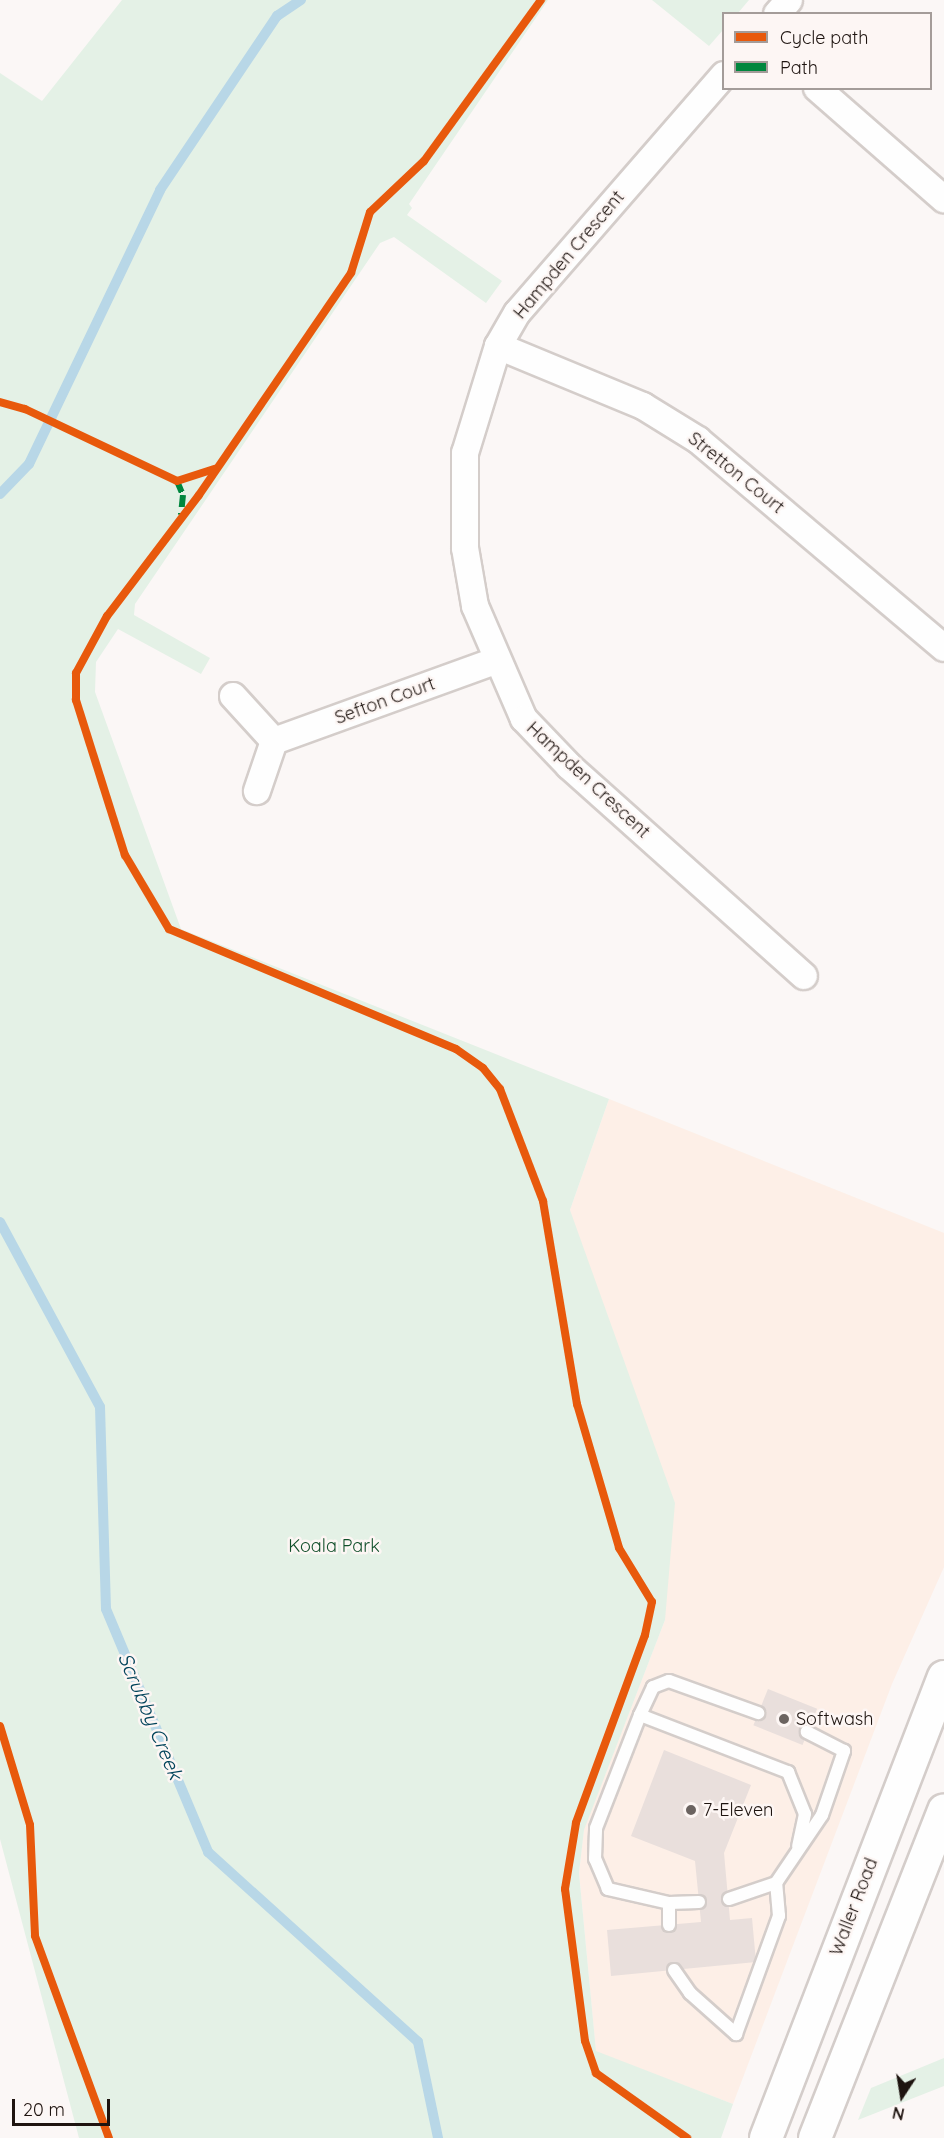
<!DOCTYPE html>
<html>
<head>
<meta charset="utf-8">
<style>
	body { margin:0 }
	#map { position:relative; width:944px; height:2138px; overflow:hidden; background:#fbf7f6; font-family:Quicksand,sans-serif }
	div>[style] { position:absolute }
	.commercial>* { inset:0; background:#fdefe7 }
	.green>* { inset:0; background:#e4f1e6 }
	.stream>* { height:10px; margin:-5px; padding:0 5px; transform-origin:5px; border-radius:5px; background:#b8d7e7 }
	.building>* { inset:0; background:#e9dfdc; transform-origin:0 0 }
	.roads { filter:drop-shadow(2px 0 #d4cdca) drop-shadow(-2px 0 #d4cdca) drop-shadow(0 2px #d4cdca) drop-shadow(0 -2px #d4cdca) }
	.service>* { height:12px; margin:-6px; padding:0 6px; transform-origin:6px; border-radius:6px; background:#fefefe }
	.minor>* { height:26px; margin:-13px; padding:0 13px; transform-origin:13px; border-radius:13px; background:#fefefe }
	.tertiary>* { height:32px; margin:-16px; padding:0 16px; transform-origin:16px; border-radius:16px; background:#fefefe }
	.quiet>* { height:6px; margin-top:-3px; transform-origin:0; background:repeating-linear-gradient(90deg,#00873e 0 12px,transparent 0 18px) }
	.cycleway>* { height:8px; margin:-4px; padding:0 4px; transform-origin:4px; border-radius:4px; background:#e8590c }
	.dots>* { width:16px; height:16px; translate:-50% -50%; box-sizing:border-box; border:3px solid #fdf6f4; border-radius:50% }
	span { translate:-50% -50%; white-space:nowrap; text-align:center; line-height:1.15; -webkit-text-stroke:5px #fdf6f4; paint-order:stroke }
	.street-label { font-size:18px; color:#1e1410 }
	.park-label { font-size:18px; color:#114f2a }
	.poi-label { font-size:18px; color:#1e1410 }
	.left { translate:0 -50%; text-align:left }
	.water-label { font-size:20px; color:#00435a; font-style:italic }
	.legend { position:absolute; left:722px; top:12px; width:210px; height:78px; box-sizing:border-box; background:#fdf6f4; border:2px solid #a49c99; margin:0; padding:8px 10px; list-style:none; font-size:18px; color:#1e1410 }
	.legend li { display:flex; align-items:center; gap:12px; height:30px }
	.legend b { width:30px; border:2px solid #a49c99 }
	.north { position:absolute; left:872px; top:2066px; width:60px; height:60px; -webkit-text-stroke:4px #fdf6f4; paint-order:stroke; rotate:192deg; font-size:16px; font-weight:700; line-height:24px; text-align:center; color:#1e1410 }
	.north::after { content:''; display:block; margin:auto; width:21px; height:27px; background:#1e1410; clip-path:polygon(50% 0,100% 100%,50% 72%,0 100%) }
	.scale { position:absolute; left:12px; top:2099px; width:98px; height:27px; box-sizing:border-box; border:3px solid #1e1410; border-top:0; padding-left:8px; font-size:18px; line-height:21px; white-space:nowrap; color:#1e1410; -webkit-text-stroke:4px #fdf6f4; paint-order:stroke }
</style>
</head>
<body>
<div id="map">
	<div class="commercial">
		<div style="clip-path:polygon(609px 1099px,944px 1233px,944px 1567px,892px 1684px,733px 2104px,596px 2052px,579px 1873px,584px 1829px,665px 1620px,570px 1210px)"></div>
	</div>
	<div class="green">
		<div style="clip-path:polygon(122px 0,548px 0,409px 204px,412px 208px,407px 215px,502px 281px,486px 303px,394px 237px,380px 243px,135px 604px,134px 615px,210px 658px,201px 674px,118px 629px,96px 662px,95px 692px,181px 929px,609px 1099px,570px 1210px,675px 1503px,665px 1620px,584px 1830px,579px 1873px,596px 2051px,733px 2104px,721px 2138px,79px 2138px,0 1839px,0 73px,42px 101px)"></div>
		<div style="clip-path:polygon(652px 0,749px 0,738px 13px,724px 14px,723px 30px,709px 46px)"></div>
		<div style="clip-path:polygon(944px 2058px,944px 2086px,858px 2120px,871px 2088px)"></div>
	</div>
	<div class="stream">
		<div style="left:0;top:494px;width:42px;rotate:-46deg"></div>
		<div style="left:29px;top:464px;width:304px;rotate:-64.4deg"></div>
		<div style="left:160px;top:190px;width:210px;rotate:-56.1deg"></div>
		<div style="left:277px;top:16px;width:29px;rotate:-34deg"></div>
		<div style="left:0;top:1222px;width:210px;rotate:61.6deg"></div>
		<div style="left:100px;top:1407px;width:202px;rotate:88.3deg"></div>
		<div style="left:106px;top:1609px;width:264px;rotate:67.2deg"></div>
		<div style="left:208px;top:1852px;width:283px;rotate:42.1deg"></div>
		<div style="left:418px;top:2042px;width:98px;rotate:78.2deg"></div>
	</div>
	<div class="building">
		<div style="left:768px;top:1689px;width:53px;height:39px;rotate:22deg"></div>
		<div style="clip-path:polygon(664px 1750px,751px 1785px,724px 1853px,730px 1920px,752px 1918px,756px 1962px,611px 1976px,607px 1930px,701px 1922px,695px 1861px,631px 1836px)"></div>
	</div>
	<div class="roads">
		<div class="service">
			<div style="left:640px;top:1715px;width:31px;rotate:-65deg"></div>
			<div style="left:653px;top:1687px;width:17px;rotate:-21deg"></div>
			<div style="left:669px;top:1681px;width:95px;rotate:19.8deg"></div>
			<div style="left:729px;top:1899px;width:50px;rotate:-18.8deg"></div>
			<div style="left:776px;top:1883px;width:82px;rotate:-55.9deg"></div>
			<div style="left:822px;top:1815px;width:68px;rotate:-71deg"></div>
			<div style="left:844px;top:1751px;width:42px;rotate:-152.8deg"></div>
			<div style="left:669px;top:1903px;width:63px;rotate:-167.1deg"></div>
			<div style="left:608px;top:1889px;width:33px;rotate:-113deg"></div>
			<div style="left:595px;top:1859px;width:31px;rotate:-88deg"></div>
			<div style="left:596px;top:1828px;width:121px;rotate:-68.7deg"></div>
			<div style="left:640px;top:1715px;width:159px;rotate:21.1deg"></div>
			<div style="left:788px;top:1772px;width:45px;rotate:68deg"></div>
			<div style="left:805px;top:1814px;width:33px;rotate:102deg"></div>
			<div style="left:669px;top:1925px;width:22px;rotate:-90deg"></div>
			<div style="left:669px;top:1903px;width:30px;rotate:-2deg"></div>
			<div style="left:674px;top:1970px;width:28px;rotate:55deg"></div>
			<div style="left:690px;top:1993px;width:62px;rotate:41.7deg"></div>
			<div style="left:736px;top:2034px;width:126px;rotate:-70deg"></div>
			<div style="left:779px;top:1916px;width:33px;rotate:-95deg"></div>
		</div>
		<div class="minor">
			<div style="left:777px;top:14px;width:18px;rotate:-49deg"></div>
			<div style="left:724px;top:75px;width:315px;rotate:131deg"></div>
			<div style="left:517px;top:313px;width:38px;rotate:120deg"></div>
			<div style="left:498px;top:346px;width:112px;rotate:107.1deg"></div>
			<div style="left:465px;top:453px;width:95px;rotate:90deg"></div>
			<div style="left:465px;top:548px;width:59px;rotate:80.2deg"></div>
			<div style="left:475px;top:606px;width:123px;rotate:66.6deg"></div>
			<div style="left:524px;top:719px;width:65px;rotate:46.2deg"></div>
			<div style="left:569px;top:766px;width:315px;rotate:41.8deg"></div>
			<div style="left:817px;top:88px;width:169px;rotate:41.2deg"></div>
			<div style="left:498px;top:346px;width:157px;rotate:22.5deg"></div>
			<div style="left:643px;top:406px;width:65px;rotate:31.7deg"></div>
			<div style="left:698px;top:440px;width:322px;rotate:40.2deg"></div>
			<div style="left:233px;top:696px;width:61px;rotate:47.7deg"></div>
			<div style="left:274px;top:741px;width:53px;rotate:108.8deg"></div>
			<div style="left:274px;top:741px;width:235px;rotate:-19.9deg"></div>
		</div>
		<div class="tertiary">
			<div style="left:766px;top:2138px;width:494px;rotate:-68.9deg"></div>
			<div style="left:815px;top:2138px;width:352px;rotate:-68.5deg"></div>
		</div>
	</div>
	<div class="quiet">
		<div style="left:177px;top:481px;width:15px;rotate:67deg"></div>
		<div style="left:183px;top:495px;width:20px;rotate:96deg"></div>
	</div>
	<div class="cycleway">
		<div style="left:541px;top:0;width:199px;rotate:126deg"></div>
		<div style="left:424px;top:161px;width:74px;rotate:136.6deg"></div>
		<div style="left:370px;top:212px;width:64px;rotate:107.3deg"></div>
		<div style="left:351px;top:273px;width:269px;rotate:124.4deg"></div>
		<div style="left:199px;top:495px;width:152px;rotate:127.2deg"></div>
		<div style="left:107px;top:616px;width:65px;rotate:118.5deg"></div>
		<div style="left:76px;top:673px;width:27px;rotate:90deg"></div>
		<div style="left:76px;top:700px;width:163px;rotate:72.5deg"></div>
		<div style="left:125px;top:855px;width:86px;rotate:59.3deg"></div>
		<div style="left:169px;top:929px;width:311px;rotate:22.7deg"></div>
		<div style="left:456px;top:1049px;width:33px;rotate:35deg"></div>
		<div style="left:483px;top:1068px;width:27px;rotate:51deg"></div>
		<div style="left:500px;top:1089px;width:120px;rotate:69deg"></div>
		<div style="left:543px;top:1201px;width:206px;rotate:80.5deg"></div>
		<div style="left:577px;top:1404px;width:150px;rotate:73.7deg"></div>
		<div style="left:619px;top:1548px;width:63px;rotate:58.6deg"></div>
		<div style="left:652px;top:1602px;width:34px;rotate:102deg"></div>
		<div style="left:645px;top:1635px;width:200px;rotate:110.2deg"></div>
		<div style="left:576px;top:1823px;width:67px;rotate:99.5deg"></div>
		<div style="left:565px;top:1889px;width:153px;rotate:82.5deg"></div>
		<div style="left:585px;top:2041px;width:34px;rotate:71deg"></div>
		<div style="left:596px;top:2073px;width:112px;rotate:35.5deg"></div>
		<div style="left:0;top:402px;width:26px;rotate:16deg"></div>
		<div style="left:25px;top:409px;width:168px;rotate:25.3deg"></div>
		<div style="left:177px;top:481px;width:39px;rotate:-18deg"></div>
		<div style="left:0;top:1726px;width:103px;rotate:73.1deg"></div>
		<div style="left:30px;top:1825px;width:111px;rotate:87.4deg"></div>
		<div style="left:35px;top:1936px;width:215px;rotate:69.9deg"></div>
	</div>
	<div class="dots">
		<div style="left:784px;top:1719px;background:#6b6360"></div>
		<div style="left:691px;top:1810px;background:#6b6360"></div>
	</div>
	<div class="street-label">
		<span style="left:569px;top:255px;rotate:-50deg">Hampden Crescent</span>
		<span style="left:736px;top:473px;rotate:39deg">Stretton Court</span>
		<span style="left:385px;top:701px;rotate:-20deg">Sefton Court</span>
		<span style="left:588px;top:780px;rotate:43deg">Hampden Crescent</span>
		<span style="left:854px;top:1907px;rotate:-69deg">Waller Road</span>
	</div>
	<div class="park-label">
		<span style="left:334px;top:1546px">Koala Park</span>
	</div>
	<div class="poi-label">
		<span class="left" style="left:796px;top:1719px">Softwash</span>
		<span class="left" style="left:703px;top:1810px">7-Eleven</span>
	</div>
	<div class="water-label">
		<span style="left:151px;top:1716px;rotate:67deg">Scrubby Creek</span>
	</div>
	<ul class="legend">
	<li><b style="height:8px;background:#e8590c"></b>Cycle path</li>
	<li><b style="height:8px;background:#00873e"></b>Path</li>
	</ul>
	<div class="north">N</div>
	<div class="scale">20 m</div>
</div>
</body>
</html>
